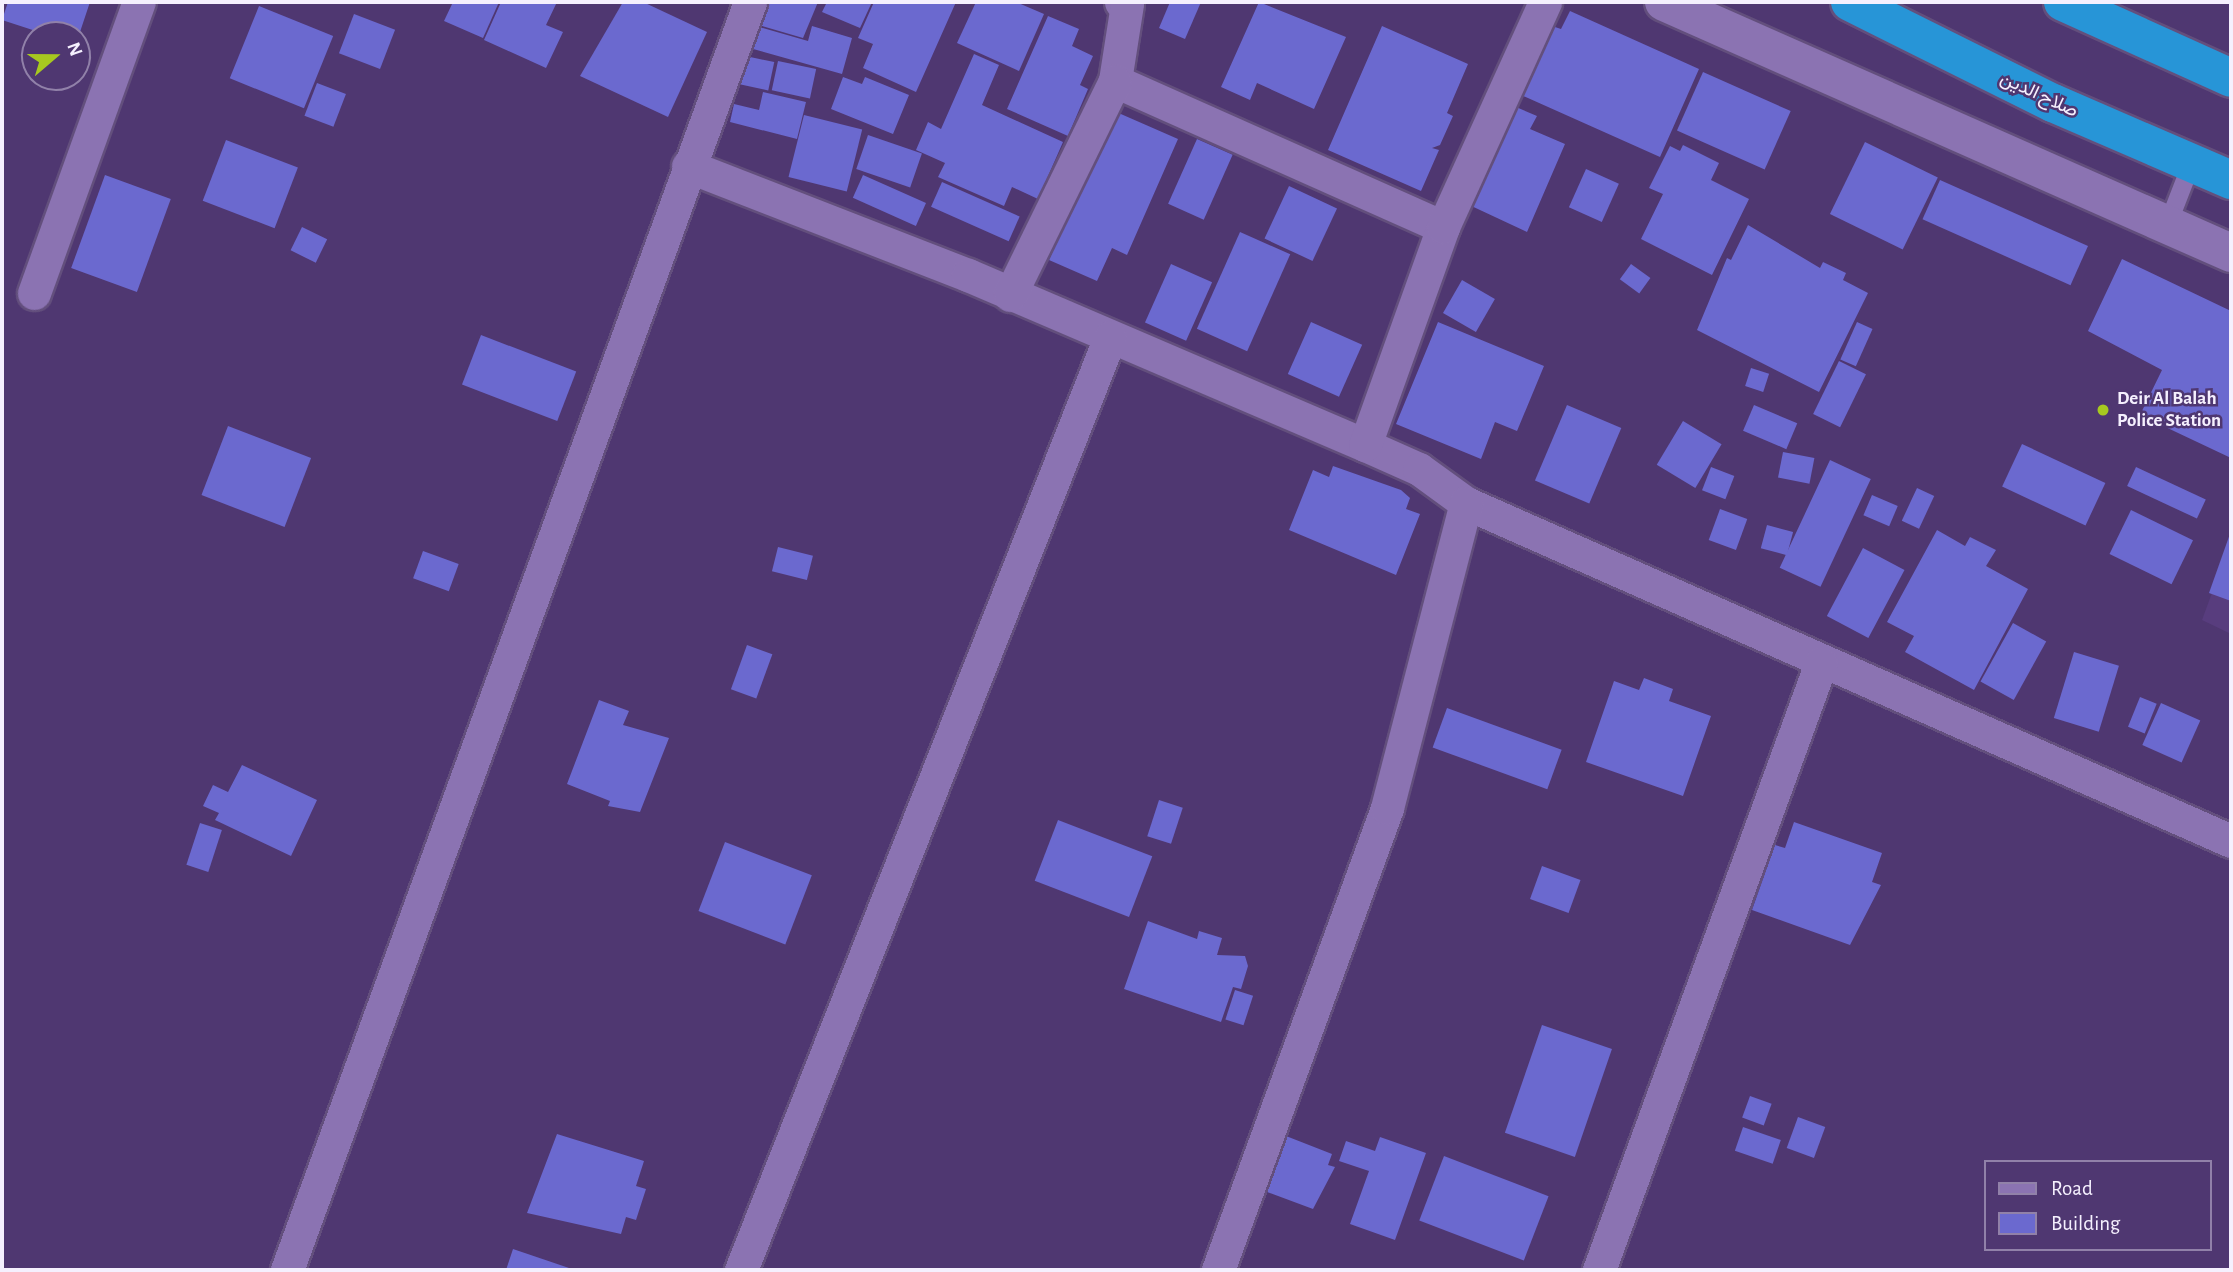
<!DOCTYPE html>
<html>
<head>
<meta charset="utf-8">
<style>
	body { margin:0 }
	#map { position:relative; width:2233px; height:1272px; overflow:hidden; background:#4f3771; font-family:"Alegreya Sans",Vazirmatn,sans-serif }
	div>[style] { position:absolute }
	.built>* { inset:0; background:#583d7e }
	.building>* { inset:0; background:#6b69cf; transform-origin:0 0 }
	.roads { filter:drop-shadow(2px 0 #634f7d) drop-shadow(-2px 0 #634f7d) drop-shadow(0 2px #634f7d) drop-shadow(0 -2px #634f7d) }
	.lane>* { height:18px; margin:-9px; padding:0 9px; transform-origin:9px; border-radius:9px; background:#8b73b2 }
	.street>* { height:33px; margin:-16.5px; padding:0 16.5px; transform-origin:16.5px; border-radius:16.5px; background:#8b73b2 }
	.secondary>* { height:38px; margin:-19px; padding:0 19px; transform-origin:19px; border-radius:19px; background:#8b73b2 }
	.highway>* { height:38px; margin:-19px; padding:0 19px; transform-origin:19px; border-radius:19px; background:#2795d7 }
	.dots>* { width:19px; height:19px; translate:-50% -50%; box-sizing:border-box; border:4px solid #4f3771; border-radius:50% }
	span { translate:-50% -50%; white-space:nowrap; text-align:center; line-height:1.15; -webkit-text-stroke:5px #4f3771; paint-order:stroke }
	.street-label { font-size:19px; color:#f5f0fe }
	.poi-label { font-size:19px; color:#f5f0fe; font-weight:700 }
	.left { translate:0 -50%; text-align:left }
	.frame { position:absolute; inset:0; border:4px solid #f5f0fe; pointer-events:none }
	.legend { position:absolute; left:1984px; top:1160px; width:228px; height:91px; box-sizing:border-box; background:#4f3771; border:2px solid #9181a9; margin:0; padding:9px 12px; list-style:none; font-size:21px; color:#f5f0fe }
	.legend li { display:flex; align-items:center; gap:14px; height:35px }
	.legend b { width:35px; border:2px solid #9181a9 }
	.north { position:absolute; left:21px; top:21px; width:70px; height:70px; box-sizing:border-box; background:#4f3771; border:2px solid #9181a9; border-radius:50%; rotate:70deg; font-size:19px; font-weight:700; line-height:28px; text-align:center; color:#f5f0fe }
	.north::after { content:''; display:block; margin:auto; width:24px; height:32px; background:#a7c820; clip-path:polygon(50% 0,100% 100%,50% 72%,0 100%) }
</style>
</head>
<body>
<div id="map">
	<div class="built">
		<div style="clip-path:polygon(2231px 541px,2231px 634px,2202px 620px)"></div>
	</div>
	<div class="building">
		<div style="clip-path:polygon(8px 2px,90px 2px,79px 35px,48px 35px,2px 20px)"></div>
		<div style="clip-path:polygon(453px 2px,499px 2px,483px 38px,444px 21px)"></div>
		<div style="clip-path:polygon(501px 2px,557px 2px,546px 25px,563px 32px,546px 68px,484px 40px)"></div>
		<div style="clip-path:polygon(623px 2px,643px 2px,707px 32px,668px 117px,580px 76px)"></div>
		<div style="clip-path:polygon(762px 2px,818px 2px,803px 38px,752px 23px)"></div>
		<div style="clip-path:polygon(827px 2px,872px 2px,860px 28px,822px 12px)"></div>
		<div style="clip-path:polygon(874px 2px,956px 2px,916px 92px,863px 68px,873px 44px,858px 38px)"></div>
		<div style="clip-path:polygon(976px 2px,1016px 2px,1044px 14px,1019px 71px,957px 43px)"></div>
		<div style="clip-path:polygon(1170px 2px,1201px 2px,1185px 39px,1159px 28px)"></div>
		<div style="clip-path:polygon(1259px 2px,1346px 37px,1314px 109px,1257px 83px,1250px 100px,1221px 87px)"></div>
		<div style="left:259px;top:6px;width:80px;height:78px;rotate:22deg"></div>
		<div style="clip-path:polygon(1570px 11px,1699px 69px,1660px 157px,1521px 95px,1552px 26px,1561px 29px)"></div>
		<div style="left:354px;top:14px;width:44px;height:42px;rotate:21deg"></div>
		<div style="clip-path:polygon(1048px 16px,1079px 29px,1072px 46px,1093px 56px,1080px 85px,1088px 89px,1068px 136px,1007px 109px)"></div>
		<div style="clip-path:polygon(752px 25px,808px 41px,812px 26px,852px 38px,842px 74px,746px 47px)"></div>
		<div style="clip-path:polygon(1382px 26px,1468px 64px,1447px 113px,1453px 116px,1440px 145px,1432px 148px,1439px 150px,1421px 191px,1328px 150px)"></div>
		<div style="clip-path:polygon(974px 54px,999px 65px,982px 105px,1063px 142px,1038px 199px,1012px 187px,1004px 206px,938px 177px,945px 163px,916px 150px,928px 122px,941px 129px)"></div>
		<div style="left:741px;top:55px;width:34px;height:29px;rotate:12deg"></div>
		<div style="left:778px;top:61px;width:39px;height:30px;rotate:12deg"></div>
		<div style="left:1703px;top:72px;width:96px;height:64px;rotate:24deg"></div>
		<div style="clip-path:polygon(843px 77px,862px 84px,865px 77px,909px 95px,893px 134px,831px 109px)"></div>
		<div style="left:317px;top:83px;width:31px;height:35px;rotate:21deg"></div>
		<div style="clip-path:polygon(763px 92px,806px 102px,797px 139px,730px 122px,734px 104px,759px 110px)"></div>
		<div style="clip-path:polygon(1509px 104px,1537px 116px,1530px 129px,1565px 144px,1527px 232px,1465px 203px)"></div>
		<div style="clip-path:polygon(1114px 111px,1178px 139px,1127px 255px,1112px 248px,1097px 281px,1049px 260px)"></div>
		<div style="left:804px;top:115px;width:60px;height:64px;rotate:14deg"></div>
		<div style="left:868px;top:135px;width:57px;height:36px;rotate:19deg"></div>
		<div style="left:1197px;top:139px;width:39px;height:71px;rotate:24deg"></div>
		<div style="left:226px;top:140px;width:77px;height:65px;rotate:21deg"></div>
		<div style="left:1865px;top:142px;width:81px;height:80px;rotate:26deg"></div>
		<div style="clip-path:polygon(1683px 145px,1719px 163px,1711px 180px,1749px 199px,1712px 275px,1641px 239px,1663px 194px,1649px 188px,1670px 146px,1680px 151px)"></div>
		<div style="left:1586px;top:169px;width:36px;height:42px;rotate:24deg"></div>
		<div style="left:105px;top:175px;width:70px;height:99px;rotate:20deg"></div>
		<div style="left:863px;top:175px;width:69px;height:25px;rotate:24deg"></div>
		<div style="left:1940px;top:180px;width:162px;height:43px;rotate:24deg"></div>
		<div style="left:942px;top:182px;width:85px;height:27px;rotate:24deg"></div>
		<div style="left:1289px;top:186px;width:53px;height:58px;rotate:25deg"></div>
		<div style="clip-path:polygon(1748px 225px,1820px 268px,1823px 262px,1846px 273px,1843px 280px,1868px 293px,1819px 392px,1697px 330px,1727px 258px,1731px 260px)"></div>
		<div style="left:302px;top:227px;width:28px;height:26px;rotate:26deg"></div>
		<div style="left:1240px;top:232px;width:55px;height:106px;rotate:24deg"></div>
		<div style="clip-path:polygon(2122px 259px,2231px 311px,2231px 458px,2140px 415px,2162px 370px,2088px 331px)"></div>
		<div style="left:1171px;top:264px;width:45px;height:64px;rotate:24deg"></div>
		<div style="left:1631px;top:264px;width:24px;height:19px;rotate:36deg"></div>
		<div style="left:1462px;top:280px;width:38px;height:38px;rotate:30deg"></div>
		<div style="left:1311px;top:322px;width:56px;height:57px;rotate:24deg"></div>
		<div style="clip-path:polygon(1438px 322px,1544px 366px,1517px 431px,1495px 422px,1481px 459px,1396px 424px)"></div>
		<div style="left:1857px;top:322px;width:17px;height:41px;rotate:24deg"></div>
		<div style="left:481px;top:335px;width:102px;height:53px;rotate:21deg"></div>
		<div style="left:1839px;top:361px;width:30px;height:59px;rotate:26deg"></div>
		<div style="left:1751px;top:368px;width:19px;height:19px;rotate:18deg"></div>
		<div style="left:1567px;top:405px;width:59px;height:82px;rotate:23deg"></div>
		<div style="left:1754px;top:405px;width:47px;height:28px;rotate:23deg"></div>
		<div style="left:1683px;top:421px;width:45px;height:51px;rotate:31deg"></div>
		<div style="left:228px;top:426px;width:89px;height:74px;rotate:21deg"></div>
		<div style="left:2022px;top:444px;width:92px;height:47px;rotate:25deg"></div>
		<div style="left:1783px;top:452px;width:32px;height:26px;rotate:11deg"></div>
		<div style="left:1830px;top:460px;width:45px;height:119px;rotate:25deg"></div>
		<div style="clip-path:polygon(1333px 466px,1401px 490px,1410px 498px,1406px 509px,1420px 514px,1396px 575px,1289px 530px,1313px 470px,1329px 477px)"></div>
		<div style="left:1711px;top:467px;width:25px;height:25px;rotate:21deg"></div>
		<div style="left:2136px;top:467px;width:77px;height:21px;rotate:25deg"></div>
		<div style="left:1917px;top:488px;width:19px;height:36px;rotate:25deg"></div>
		<div style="left:1872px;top:495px;width:28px;height:22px;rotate:23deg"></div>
		<div style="left:1720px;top:509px;width:29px;height:33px;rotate:20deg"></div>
		<div style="left:2131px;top:510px;width:69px;height:49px;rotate:26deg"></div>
		<div style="left:1767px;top:525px;width:27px;height:24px;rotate:15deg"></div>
		<div style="clip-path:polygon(1937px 530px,1965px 546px,1970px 537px,1996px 550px,1986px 566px,2028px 589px,1974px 690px,1905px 652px,1914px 636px,1887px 622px)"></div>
		<div style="clip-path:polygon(2231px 531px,2231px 601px,2209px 593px)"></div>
		<div style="left:778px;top:547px;width:36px;height:25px;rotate:14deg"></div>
		<div style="left:1863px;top:548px;width:47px;height:77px;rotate:28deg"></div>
		<div style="left:423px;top:551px;width:38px;height:29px;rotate:20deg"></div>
		<div style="left:2013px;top:623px;width:38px;height:67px;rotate:29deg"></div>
		<div style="left:747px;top:645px;width:27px;height:47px;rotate:20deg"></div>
		<div style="left:2074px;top:652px;width:47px;height:69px;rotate:17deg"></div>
		<div style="clip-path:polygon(1644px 678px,1673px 689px,1669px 701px,1711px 716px,1683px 796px,1586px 762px,1614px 681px,1639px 690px)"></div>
		<div style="left:2140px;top:697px;width:18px;height:32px;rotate:22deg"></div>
		<div style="clip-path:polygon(599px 700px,629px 711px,623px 725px,669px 738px,640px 812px,608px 806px,610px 801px,567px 784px)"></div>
		<div style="left:2161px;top:703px;width:43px;height:46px;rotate:24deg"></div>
		<div style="left:1447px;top:708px;width:122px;height:42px;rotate:20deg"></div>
		<div style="clip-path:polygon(242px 765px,317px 800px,291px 856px,215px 820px,219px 813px,203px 806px,213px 785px,228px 792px)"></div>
		<div style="left:1159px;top:800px;width:25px;height:38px;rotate:18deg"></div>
		<div style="left:1058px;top:820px;width:101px;height:65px;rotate:21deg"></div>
		<div style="clip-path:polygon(1794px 822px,1882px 853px,1872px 882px,1881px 885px,1850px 945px,1752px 910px,1775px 845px,1785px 848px)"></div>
		<div style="left:200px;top:823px;width:23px;height:44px;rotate:18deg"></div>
		<div style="left:725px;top:842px;width:93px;height:74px;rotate:21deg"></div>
		<div style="left:1542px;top:866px;width:41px;height:35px;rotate:20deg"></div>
		<div style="clip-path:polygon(1148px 921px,1197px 939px,1199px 931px,1222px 938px,1217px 955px,1245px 956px,1248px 966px,1241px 989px,1233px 987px,1221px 1022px,1124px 989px)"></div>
		<div style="left:1235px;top:990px;width:19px;height:31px;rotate:18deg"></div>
		<div style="left:1542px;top:1025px;width:74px;height:114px;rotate:19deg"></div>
		<div style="left:1750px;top:1096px;width:23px;height:23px;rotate:20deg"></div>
		<div style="left:1798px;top:1117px;width:29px;height:33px;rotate:20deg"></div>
		<div style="left:1743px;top:1127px;width:40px;height:25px;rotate:19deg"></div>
		<div style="clip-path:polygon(557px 1134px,644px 1161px,636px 1186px,646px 1189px,636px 1220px,626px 1217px,621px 1234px,527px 1213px)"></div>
		<div style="clip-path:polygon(1286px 1136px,1332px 1154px,1328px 1165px,1335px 1167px,1313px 1209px,1267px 1192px)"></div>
		<div style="clip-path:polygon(1380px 1137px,1426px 1153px,1395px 1240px,1350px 1224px,1369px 1171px,1339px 1161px,1346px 1141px,1375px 1151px)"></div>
		<div style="left:1444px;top:1156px;width:112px;height:69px;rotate:21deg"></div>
		<div style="clip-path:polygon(513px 1249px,569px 1268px,568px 1270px,506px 1270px)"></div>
	</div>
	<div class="roads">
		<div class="lane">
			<div style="left:2168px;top:224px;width:66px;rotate:-68.8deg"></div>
		</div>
		<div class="street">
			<div style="left:1121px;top:2px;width:6px;rotate:18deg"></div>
			<div style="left:1127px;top:4px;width:78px;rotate:98.9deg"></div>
			<div style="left:1115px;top:81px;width:359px;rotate:24deg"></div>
			<div style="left:688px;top:166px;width:300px;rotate:21.3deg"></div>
			<div style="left:968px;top:275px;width:432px;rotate:23.2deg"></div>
			<div style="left:1365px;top:445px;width:59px;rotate:24deg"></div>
			<div style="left:1419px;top:469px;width:58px;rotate:35.9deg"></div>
			<div style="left:1466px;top:503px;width:836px;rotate:23.84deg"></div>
			<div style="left:34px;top:293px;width:309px;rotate:-70.2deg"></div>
			<div style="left:1010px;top:295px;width:238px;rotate:-63.9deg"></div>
			<div style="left:1365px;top:445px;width:232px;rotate:-70.3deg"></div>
			<div style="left:1443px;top:227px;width:247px;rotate:-65.6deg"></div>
			<div style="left:287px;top:1270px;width:1350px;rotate:-69.94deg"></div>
			<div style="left:741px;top:1270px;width:1003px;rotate:-68.42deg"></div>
			<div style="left:1218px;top:1270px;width:492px;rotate:-69.9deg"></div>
			<div style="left:1387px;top:808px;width:315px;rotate:-75.5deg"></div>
			<div style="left:1599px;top:1270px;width:646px;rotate:-69.91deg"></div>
		</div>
		<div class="secondary">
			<div style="left:1664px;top:2px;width:620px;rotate:23.88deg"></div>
		</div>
		<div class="highway">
			<div style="left:1850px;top:2px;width:227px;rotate:26.5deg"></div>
			<div style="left:2053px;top:103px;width:194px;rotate:23.4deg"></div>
			<div style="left:2063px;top:2px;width:184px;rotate:24.3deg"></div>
		</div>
	</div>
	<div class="dots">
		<div style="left:2103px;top:410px;background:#a7c820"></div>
	</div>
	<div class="street-label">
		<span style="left:2039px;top:95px;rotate:25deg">صلاح الدين</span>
	</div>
	<div class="poi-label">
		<span class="left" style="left:2117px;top:410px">Deir Al Balah<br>Police Station</span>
	</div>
	<div class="frame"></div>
	<ul class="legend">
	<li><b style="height:9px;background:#8b73b2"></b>Road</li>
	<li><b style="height:19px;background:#6b69cf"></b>Building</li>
	</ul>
	<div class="north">N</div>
</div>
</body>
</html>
